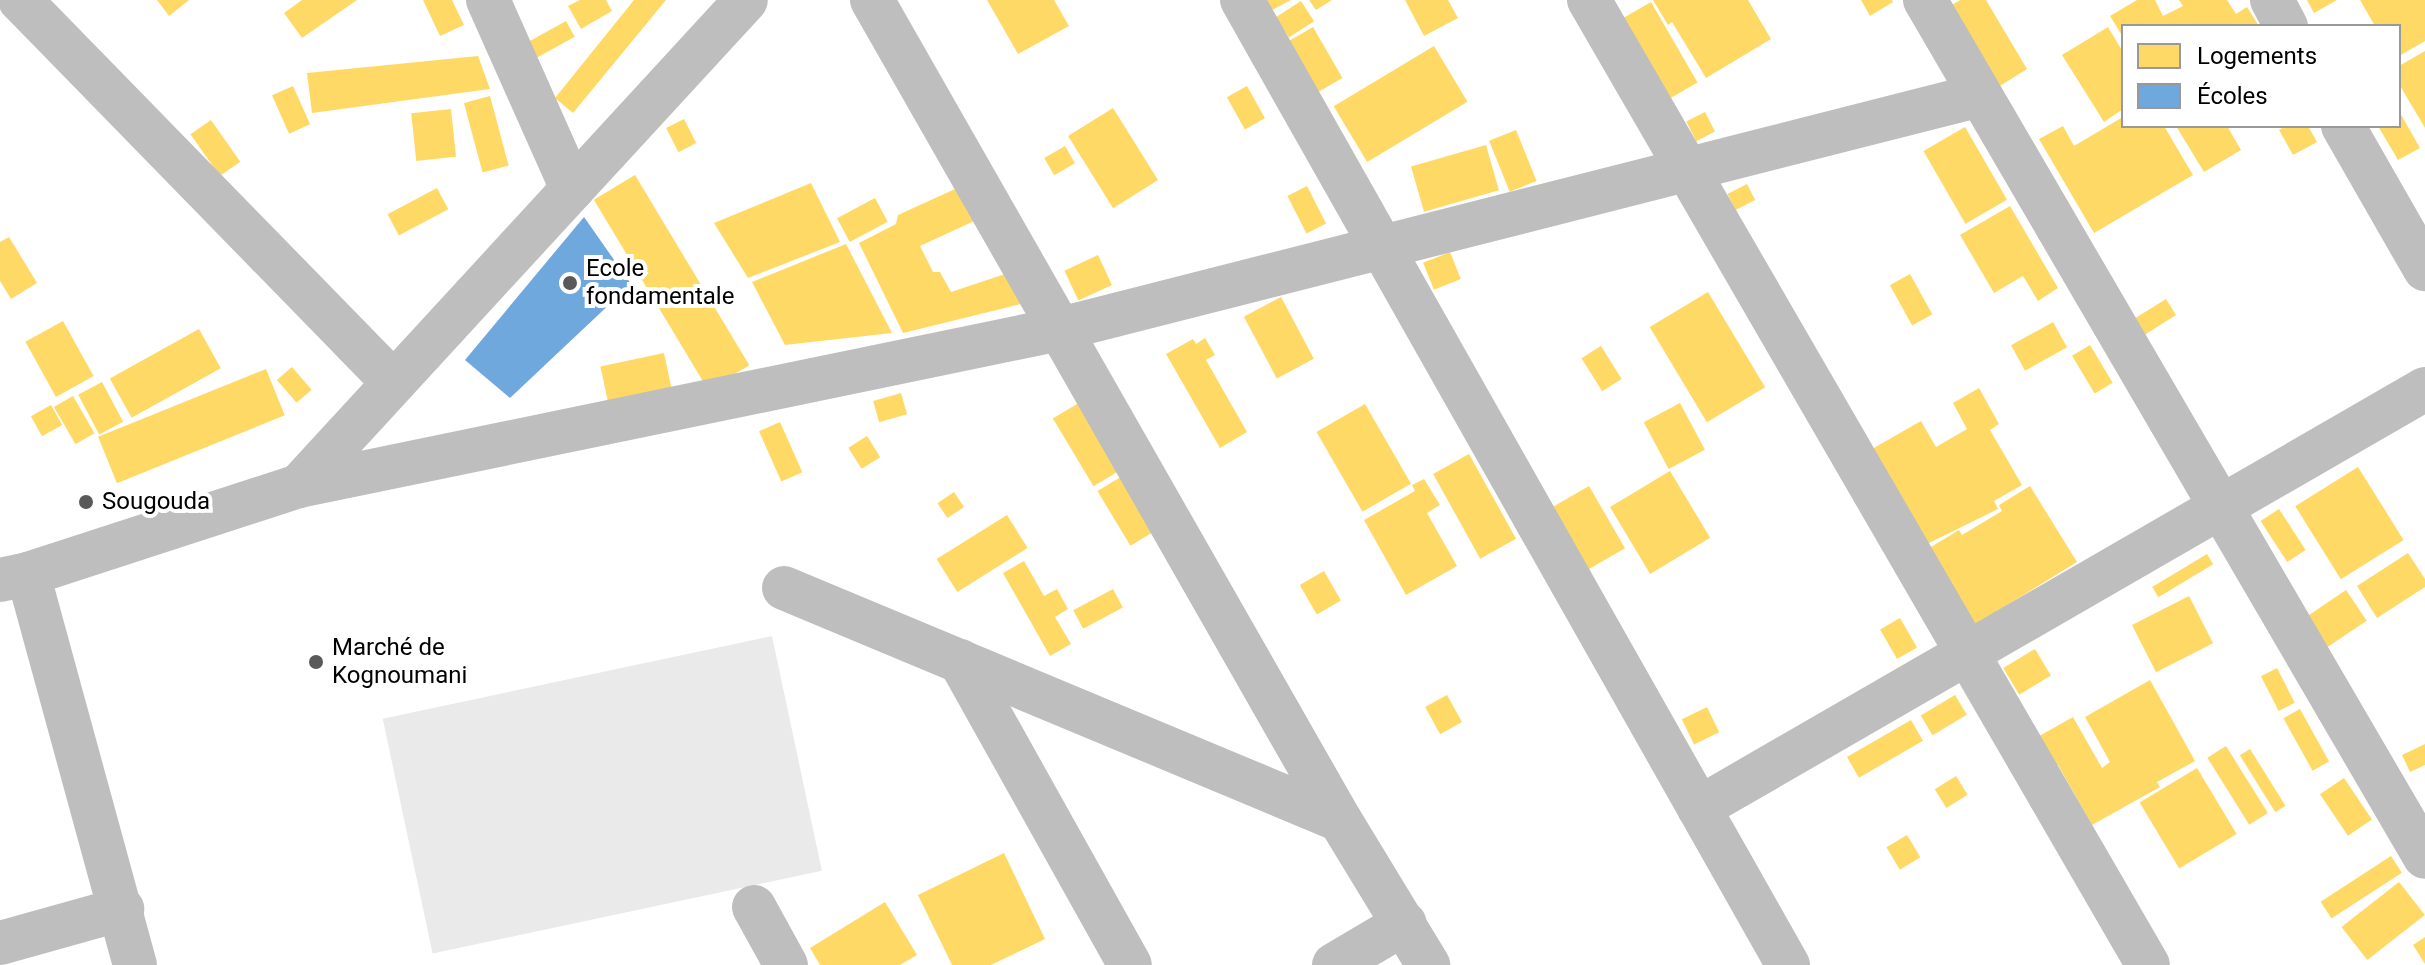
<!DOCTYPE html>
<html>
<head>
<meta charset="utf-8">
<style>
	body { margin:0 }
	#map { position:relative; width:2425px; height:965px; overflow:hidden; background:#fff; font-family:Roboto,sans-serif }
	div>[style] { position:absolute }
	.green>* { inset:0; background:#eaeaea; transform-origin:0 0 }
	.homes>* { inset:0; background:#ffd966; transform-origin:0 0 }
	.schools>* { inset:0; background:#6fa8dc }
	.minor>* { height:44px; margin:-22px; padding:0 22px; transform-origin:22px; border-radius:22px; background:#bebebe }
	.dots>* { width:22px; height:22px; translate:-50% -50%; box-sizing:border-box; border:4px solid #fff; border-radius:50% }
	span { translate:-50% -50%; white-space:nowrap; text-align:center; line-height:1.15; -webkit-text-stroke:8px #fff; paint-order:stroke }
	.poi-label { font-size:24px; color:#000 }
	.left { translate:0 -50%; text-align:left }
	.legend { position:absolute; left:2121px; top:24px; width:280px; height:104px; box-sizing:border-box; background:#fff; border:2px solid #999; margin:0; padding:10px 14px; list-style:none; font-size:24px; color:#000 }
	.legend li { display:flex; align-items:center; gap:16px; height:40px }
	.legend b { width:40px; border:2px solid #999 }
</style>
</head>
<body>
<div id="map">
	<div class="green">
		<div style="left:772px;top:636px;width:240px;height:398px;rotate:78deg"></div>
	</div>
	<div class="homes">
		<div style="clip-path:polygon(157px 0,189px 0,169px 16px)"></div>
		<div style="clip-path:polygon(302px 0,357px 0,302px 38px,284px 13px)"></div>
		<div style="clip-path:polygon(423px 0,452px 0,464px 25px,440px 36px)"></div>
		<div style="clip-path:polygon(580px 0,606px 0,612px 11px,581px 29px,568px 6px)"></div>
		<div style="clip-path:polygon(634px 0,666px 0,573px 113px,555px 98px)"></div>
		<div style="clip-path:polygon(987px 0,1054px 0,1069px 26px,1018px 54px)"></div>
		<div style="clip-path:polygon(1267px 0,1291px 0,1272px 10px)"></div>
		<div style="clip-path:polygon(1309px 0,1332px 0,1316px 10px)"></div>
		<div style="clip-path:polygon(1405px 0,1448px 0,1458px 18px,1424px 36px)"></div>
		<div style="clip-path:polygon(1653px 0,1748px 0,1771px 39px,1706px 78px,1672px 22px,1668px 25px)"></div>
		<div style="clip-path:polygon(1861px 0,1892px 0,1893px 2px,1870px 16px)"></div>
		<div style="clip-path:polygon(1960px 0,1986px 0,2027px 69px,1995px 89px,1947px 8px)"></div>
		<div style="clip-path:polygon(2137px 0,2155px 0,2163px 16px,2183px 6px,2179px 0,2227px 0,2236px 14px,2247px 7px,2259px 26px,2123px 26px,2123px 37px,2110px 16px)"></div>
		<div style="clip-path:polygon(2307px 0,2337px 0,2314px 13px)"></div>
		<div style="clip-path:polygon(2360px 0,2425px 0,2425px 41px,2399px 56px,2399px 26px,2375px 26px)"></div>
		<div style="left:1301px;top:1px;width:24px;height:30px;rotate:57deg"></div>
		<div style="left:1651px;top:2px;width:93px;height:39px;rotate:60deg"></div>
		<div style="left:566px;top:21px;width:18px;height:48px;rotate:61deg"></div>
		<div style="left:1313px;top:27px;width:59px;height:30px;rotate:60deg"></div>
		<div style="clip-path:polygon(2108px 27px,2123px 52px,2123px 109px,2104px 122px,2062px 55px)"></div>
		<div style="left:1434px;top:46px;width:65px;height:117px;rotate:59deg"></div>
		<div style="clip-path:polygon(2425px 51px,2425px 128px,2399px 84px,2399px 66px)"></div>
		<div style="clip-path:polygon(478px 56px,490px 89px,312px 113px,307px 73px)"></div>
		<div style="left:293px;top:86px;width:42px;height:23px;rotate:66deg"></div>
		<div style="left:1247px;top:86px;width:37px;height:23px;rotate:61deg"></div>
		<div style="left:490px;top:96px;width:72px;height:27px;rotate:75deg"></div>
		<div style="left:1113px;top:108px;width:85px;height:53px;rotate:58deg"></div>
		<div style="left:451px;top:109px;width:48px;height:40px;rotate:84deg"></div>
		<div style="clip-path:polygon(2399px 111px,2420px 148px,2398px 160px,2378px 126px,2399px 126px)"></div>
		<div style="left:1705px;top:112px;width:22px;height:21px;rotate:63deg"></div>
		<div style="clip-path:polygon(2123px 117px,2123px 126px,2164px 126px,2193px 175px,2094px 233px,2039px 139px,2063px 126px,2074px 146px)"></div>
		<div style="left:684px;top:119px;width:27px;height:20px;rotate:63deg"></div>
		<div style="left:211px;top:120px;width:51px;height:25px;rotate:55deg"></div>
		<div style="clip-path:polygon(2176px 126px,2227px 126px,2241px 150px,2204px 172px)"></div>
		<div style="clip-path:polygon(2286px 126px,2308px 126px,2317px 142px,2293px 155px,2279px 130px)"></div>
		<div style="left:1965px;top:127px;width:84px;height:48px;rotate:60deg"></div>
		<div style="left:1516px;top:130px;width:55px;height:29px;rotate:68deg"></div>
		<div style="left:1486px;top:145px;width:47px;height:78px;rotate:74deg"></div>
		<div style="left:1065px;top:146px;width:20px;height:24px;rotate:60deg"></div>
		<div style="left:635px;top:175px;width:222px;height:48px;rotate:59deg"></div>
		<div style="clip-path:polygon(811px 183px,840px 242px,748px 278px,714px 223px)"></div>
		<div style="clip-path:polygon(966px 184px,983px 217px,920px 246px,933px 272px,940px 272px,951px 292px,1017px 270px,1033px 301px,903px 333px,859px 243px,896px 224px,898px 215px)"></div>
		<div style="left:1747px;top:184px;width:18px;height:22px;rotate:63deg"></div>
		<div style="left:1307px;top:186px;width:42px;height:22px;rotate:63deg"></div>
		<div style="left:437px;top:188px;width:24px;height:56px;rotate:62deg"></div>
		<div style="left:875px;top:198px;width:27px;height:43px;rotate:62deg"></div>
		<div style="clip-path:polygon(2010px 206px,2058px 288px,2038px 301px,2023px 276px,1994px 293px,1960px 235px)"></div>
		<div style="clip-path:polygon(9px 237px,37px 283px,11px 299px,0 281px,0 242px)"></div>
		<div style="clip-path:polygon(846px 244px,892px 333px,785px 345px,752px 282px)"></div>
		<div style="left:1450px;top:252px;width:29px;height:29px;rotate:68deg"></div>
		<div style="left:1098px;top:255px;width:33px;height:37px;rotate:65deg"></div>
		<div style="left:1910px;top:274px;width:46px;height:23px;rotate:61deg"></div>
		<div style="left:1708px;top:292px;width:111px;height:68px;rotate:59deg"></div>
		<div style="left:1281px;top:297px;width:70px;height:42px;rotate:62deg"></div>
		<div style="left:2166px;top:299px;width:19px;height:37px;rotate:58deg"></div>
		<div style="left:63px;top:321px;width:63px;height:43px;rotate:61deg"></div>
		<div style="left:2053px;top:322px;width:29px;height:48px;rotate:61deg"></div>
		<div style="left:199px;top:329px;width:45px;height:102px;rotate:61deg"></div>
		<div style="clip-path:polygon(1205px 338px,1215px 355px,1206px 360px,1247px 432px,1220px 448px,1166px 354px,1193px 339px,1196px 344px)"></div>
		<div style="left:2090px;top:345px;width:44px;height:21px;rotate:59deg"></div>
		<div style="left:1601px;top:346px;width:39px;height:23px;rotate:58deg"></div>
		<div style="left:664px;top:353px;width:44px;height:65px;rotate:78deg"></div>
		<div style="left:292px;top:367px;width:30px;height:20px;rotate:49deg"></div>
		<div style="left:266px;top:369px;width:50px;height:181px;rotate:68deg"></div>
		<div style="left:102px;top:382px;width:45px;height:27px;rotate:62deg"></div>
		<div style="clip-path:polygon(1979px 388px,1999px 424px,1990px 430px,2022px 485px,1994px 501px,1998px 509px,1925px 545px,1872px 449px,1921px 421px,1936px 447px,1967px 429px,1953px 403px)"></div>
		<div style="left:901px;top:393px;width:22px;height:29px;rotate:74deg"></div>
		<div style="left:73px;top:396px;width:43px;height:22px;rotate:60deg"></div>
		<div style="left:1082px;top:401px;width:79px;height:34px;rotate:59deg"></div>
		<div style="left:1680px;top:403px;width:53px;height:41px;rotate:62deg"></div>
		<div style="left:1365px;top:404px;width:92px;height:56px;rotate:60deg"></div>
		<div style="left:51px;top:405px;width:23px;height:23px;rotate:61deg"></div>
		<div style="left:780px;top:422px;width:55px;height:23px;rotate:66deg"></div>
		<div style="left:867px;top:436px;width:25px;height:22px;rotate:58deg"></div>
		<div style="left:1469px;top:454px;width:97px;height:41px;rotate:61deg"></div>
		<div style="left:2358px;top:467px;width:86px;height:74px;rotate:58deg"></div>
		<div style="left:1670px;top:471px;width:78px;height:70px;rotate:59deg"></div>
		<div style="left:1124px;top:475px;width:64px;height:31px;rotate:59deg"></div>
		<div style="clip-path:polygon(1424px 479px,1440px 505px,1427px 513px,1457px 566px,1406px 595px,1364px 520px,1415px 491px,1412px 485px)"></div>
		<div style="left:1589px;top:486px;width:72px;height:43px;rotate:60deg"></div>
		<div style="clip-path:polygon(2030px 486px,2077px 562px,1973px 626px,1926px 550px,1959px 530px,1962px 535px,2002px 511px,1999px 505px)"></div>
		<div style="left:954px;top:492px;width:18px;height:20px;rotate:56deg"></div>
		<div style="left:2279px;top:509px;width:49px;height:22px;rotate:57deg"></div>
		<div style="left:1007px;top:515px;width:39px;height:83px;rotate:58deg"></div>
		<div style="clip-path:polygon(2408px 553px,2425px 579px,2425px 587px,2377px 618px,2357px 586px)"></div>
		<div style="left:2207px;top:554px;width:12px;height:64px;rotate:59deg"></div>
		<div style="clip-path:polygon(1024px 561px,1044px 596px,1057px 589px,1068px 609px,1055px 617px,1071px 644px,1050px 656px,1003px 573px)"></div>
		<div style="left:1324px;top:571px;width:34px;height:28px;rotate:60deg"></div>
		<div style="left:1113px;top:589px;width:21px;height:45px;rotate:62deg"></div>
		<div style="left:2346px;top:590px;width:37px;height:49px;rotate:56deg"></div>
		<div style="left:2189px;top:596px;width:53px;height:64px;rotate:63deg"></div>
		<div style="left:1900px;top:618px;width:34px;height:23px;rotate:60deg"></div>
		<div style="left:2035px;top:649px;width:31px;height:37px;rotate:59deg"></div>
		<div style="left:2277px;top:668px;width:39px;height:18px;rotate:63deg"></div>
		<div style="clip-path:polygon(2150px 680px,2195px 761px,2157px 782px,2160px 787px,2092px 825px,2058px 765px,2051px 769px,2034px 739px,2073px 717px,2102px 768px,2110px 762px,2085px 717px)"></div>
		<div style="left:1447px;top:695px;width:31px;height:25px;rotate:61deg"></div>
		<div style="left:1955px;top:695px;width:23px;height:40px;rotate:59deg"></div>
		<div style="left:1707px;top:707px;width:28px;height:28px;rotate:64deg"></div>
		<div style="left:2300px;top:709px;width:60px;height:19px;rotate:61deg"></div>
		<div style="left:1911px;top:720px;width:24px;height:74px;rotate:60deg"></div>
		<div style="clip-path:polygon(2425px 744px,2425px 765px,2410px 772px,2402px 755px)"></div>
		<div style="left:2226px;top:746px;width:79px;height:22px;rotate:58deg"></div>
		<div style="left:2250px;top:749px;width:67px;height:12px;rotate:58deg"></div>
		<div style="left:2197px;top:768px;width:77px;height:67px;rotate:59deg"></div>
		<div style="left:1956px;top:776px;width:22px;height:25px;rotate:58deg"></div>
		<div style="left:2344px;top:778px;width:50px;height:29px;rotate:56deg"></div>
		<div style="left:1907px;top:835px;width:26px;height:24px;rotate:59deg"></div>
		<div style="clip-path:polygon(1004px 853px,1045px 939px,991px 965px,952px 965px,918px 895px)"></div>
		<div style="left:2391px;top:856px;width:20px;height:84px;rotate:57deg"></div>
		<div style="left:2399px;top:882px;width:42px;height:73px;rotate:52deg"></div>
		<div style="clip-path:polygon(885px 902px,917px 955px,900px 965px,820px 965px,810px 948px)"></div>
		<div style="clip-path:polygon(2425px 937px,2425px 964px,2413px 945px)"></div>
	</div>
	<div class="schools">
		<div style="clip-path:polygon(584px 217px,631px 284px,510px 398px,465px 360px)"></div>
	</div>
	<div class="minor">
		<div style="left:20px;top:0;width:535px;rotate:45.68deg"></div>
		<div style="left:488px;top:0;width:207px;rotate:66deg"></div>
		<div style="left:872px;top:0;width:944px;rotate:60.29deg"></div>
		<div style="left:1340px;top:820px;width:170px;rotate:58.7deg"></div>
		<div style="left:1242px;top:0;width:1109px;rotate:60.5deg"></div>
		<div style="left:1589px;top:0;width:1115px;rotate:59.92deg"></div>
		<div style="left:1925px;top:0;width:992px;rotate:59.74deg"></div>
		<div style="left:2272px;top:0;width:30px;rotate:62deg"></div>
		<div style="left:2343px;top:126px;width:165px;rotate:60.2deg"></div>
		<div style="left:299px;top:486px;width:660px;rotate:-47.39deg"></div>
		<div style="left:28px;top:574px;width:405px;rotate:74.7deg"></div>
		<div style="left:0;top:580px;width:29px;rotate:-12deg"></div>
		<div style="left:28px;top:574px;width:285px;rotate:-18deg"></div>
		<div style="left:299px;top:486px;width:777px;rotate:-11.66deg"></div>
		<div style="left:1060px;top:329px;width:949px;rotate:-14.27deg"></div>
		<div style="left:784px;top:588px;width:602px;rotate:22.65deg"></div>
		<div style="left:960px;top:661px;width:348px;rotate:60.8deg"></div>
		<div style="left:1699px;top:808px;width:838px;rotate:-29.99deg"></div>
		<div style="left:754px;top:907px;width:66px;rotate:61.1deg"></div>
		<div style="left:0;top:943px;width:127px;rotate:-15.6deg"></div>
		<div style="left:1334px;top:965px;width:82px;rotate:-30.6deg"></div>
	</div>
	<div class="dots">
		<div style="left:570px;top:283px;background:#595959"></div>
		<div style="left:86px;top:502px;background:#595959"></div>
		<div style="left:316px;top:662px;background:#595959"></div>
	</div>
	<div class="poi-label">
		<span class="left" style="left:586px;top:283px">Ecole<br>fondamentale</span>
		<span class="left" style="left:102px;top:502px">Sougouda</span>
		<span class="left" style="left:332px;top:662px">Marché de<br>Kognoumani</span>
	</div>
	<ul class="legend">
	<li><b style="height:22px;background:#ffd966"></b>Logements</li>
	<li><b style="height:22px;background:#6fa8dc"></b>Écoles</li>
	</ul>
</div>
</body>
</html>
